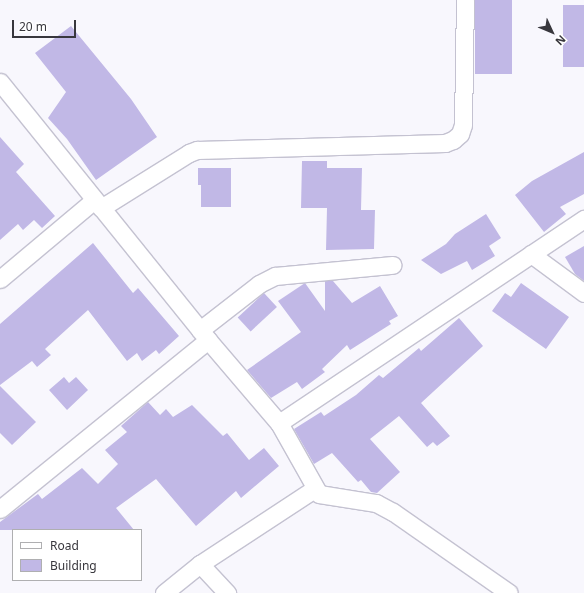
<!DOCTYPE html>
<html>
<head>
<meta charset="utf-8">
<style>
	body { margin:0 }
	#map { position:relative; width:584px; height:593px; overflow:hidden; background:#f8f7fd; font-family:"Noto Sans",sans-serif }
	div>[style] { position:absolute }
	.building>* { inset:0; background:#c1b8e6; transform-origin:0 0 }
	.roads { filter:drop-shadow(1px 0 #c4c2d1) drop-shadow(-1px 0 #c4c2d1) drop-shadow(0 1px #c4c2d1) drop-shadow(0 -1px #c4c2d1) }
	.minor>* { height:17px; margin:-8.5px; padding:0 8.5px; transform-origin:8.5px; border-radius:8.5px; background:#fff }
	span { translate:-50% -50%; white-space:nowrap; text-align:center; line-height:1.15; -webkit-text-stroke:4px #fff; paint-order:stroke }
	.legend { position:absolute; left:12px; top:529px; width:130px; height:52px; box-sizing:border-box; background:#fff; border:1px solid #afafb1; margin:0; padding:5px 7px; list-style:none; font-size:12px; color:#38373d }
	.legend li { display:flex; align-items:center; gap:8px; height:20px }
	.legend b { width:20px; border:1px solid #afafb1 }
	.north { position:absolute; left:532px; top:12px; width:40px; height:40px; -webkit-text-stroke:3px #fff; paint-order:stroke; rotate:134deg; font-size:11px; font-weight:700; line-height:16px; text-align:center; color:#38373d }
	.north::after { content:''; display:block; margin:auto; width:14px; height:18px; background:#38373d; clip-path:polygon(50% 0,100% 100%,50% 72%,0 100%) }
	.scale { position:absolute; left:12px; top:20px; width:64px; height:18px; box-sizing:border-box; border:2px solid #38373d; border-top:0; padding-left:5px; font-size:12px; line-height:14px; white-space:nowrap; color:#38373d; -webkit-text-stroke:3px #fff; paint-order:stroke }
</style>
</head>
<body>
<div id="map">
	<div class="building">
		<div style="left:475px;top:0;width:37px;height:74px"></div>
		<div style="left:563px;top:5px;width:21px;height:62px"></div>
		<div style="clip-path:polygon(71px 26px,131px 99px,157px 137px,96px 180px,67px 139px,48px 118px,66px 92px,35px 53px)"></div>
		<div style="clip-path:polygon(0 137px,24px 164px,16px 172px,55px 216px,42px 228px,34px 220px,23px 230px,18px 224px,0 240px)"></div>
		<div style="clip-path:polygon(584px 152px,584px 194px,560px 207px,566px 214px,544px 232px,515px 195px,532px 181px)"></div>
		<div style="clip-path:polygon(302px 161px,327px 161px,327px 168px,362px 168px,361px 210px,375px 210px,374px 249px,326px 250px,327px 208px,301px 208px)"></div>
		<div style="clip-path:polygon(198px 168px,231px 168px,231px 207px,201px 207px,201px 185px,198px 185px)"></div>
		<div style="clip-path:polygon(486px 214px,501px 238px,489px 246px,495px 256px,472px 270px,467px 261px,441px 274px,421px 260px,446px 244px,455px 234px)"></div>
		<div style="clip-path:polygon(93px 243px,133px 293px,138px 288px,179px 336px,159px 354px,156px 350px,142px 361px,137px 353px,127px 361px,88px 310px,45px 349px,51px 355px,37px 367px,32px 361px,0 385px,0 324px)"></div>
		<div style="clip-path:polygon(584px 246px,584px 281px,575px 274px,565px 257px)"></div>
		<div style="clip-path:polygon(325px 281px,333px 281px,352px 303px,380px 286px,398px 316px,389px 321px,391px 324px,350px 350px,347px 345px,322px 369px,325px 372px,302px 389px,297px 382px,271px 398px,247px 370px,301px 332px,278px 301px,305px 283px,325px 311px)"></div>
		<div style="clip-path:polygon(521px 283px,569px 317px,546px 349px,492px 311px,505px 293px,511px 297px)"></div>
		<div style="left:264px;top:293px;width:19px;height:36px;rotate:47deg"></div>
		<div style="clip-path:polygon(459px 318px,483px 346px,421px 403px,450px 436px,437px 446px,433px 442px,427px 447px,399px 416px,370px 439px,400px 472px,377px 493px,371px 492px,361px 480px,358px 482px,332px 453px,314px 464px,294px 429px,321px 412px,324px 416px,356px 395px,379px 375px,383px 378px,419px 348px,421px 351px)"></div>
		<div style="clip-path:polygon(64px 377px,69px 383px,76px 377px,88px 390px,67px 410px,49px 390px)"></div>
		<div style="clip-path:polygon(0 386px,36px 422px,12px 445px,0 433px)"></div>
		<div style="clip-path:polygon(148px 402px,160px 415px,166px 409px,173px 417px,192px 405px,223px 436px,227px 433px,249px 460px,264px 448px,279px 466px,241px 498px,236px 491px,196px 526px,156px 479px,116px 508px,134px 530px,0 530px,0 522px,38px 494px,42px 499px,82px 468px,98px 484px,118px 464px,105px 450px,127px 432px,121px 426px)"></div>
	</div>
	<div class="roads">
		<div class="minor">
			<div style="left:0;top:82px;width:331px;rotate:51.1deg"></div>
			<div style="left:208px;top:340px;width:109px;rotate:49.5deg"></div>
			<div style="left:279px;top:423px;width:367px;rotate:-33.8deg"></div>
			<div style="left:101px;top:208px;width:104px;rotate:-32deg"></div>
			<div style="left:189px;top:153px;width:9px;rotate:-21deg"></div>
			<div style="left:197px;top:150px;width:248px;rotate:-1.6deg"></div>
			<div style="left:445px;top:143px;width:9px;rotate:-21deg"></div>
			<div style="left:453px;top:140px;width:9px;rotate:-41deg"></div>
			<div style="left:460px;top:134px;width:9px;rotate:-72deg"></div>
			<div style="left:463px;top:125px;width:125px;rotate:-89.1deg"></div>
			<div style="left:531px;top:254px;width:66px;rotate:36.3deg"></div>
			<div style="left:0;top:279px;width:123px;rotate:-40deg"></div>
			<div style="left:200px;top:330px;width:75px;rotate:-37.9deg"></div>
			<div style="left:259px;top:284px;width:18px;rotate:-27deg"></div>
			<div style="left:275px;top:276px;width:118px;rotate:-5.4deg"></div>
			<div style="left:279px;top:423px;width:81px;rotate:60.6deg"></div>
			<div style="left:319px;top:494px;width:58px;rotate:9deg"></div>
			<div style="left:376px;top:503px;width:19px;rotate:28deg"></div>
			<div style="left:393px;top:512px;width:141px;rotate:34.9deg"></div>
			<div style="left:0;top:509px;width:268px;rotate:-39.1deg"></div>
			<div style="left:200px;top:564px;width:40px;rotate:47deg"></div>
			<div style="left:164px;top:593px;width:46px;rotate:-38.9deg"></div>
			<div style="left:200px;top:564px;width:136px;rotate:-33.3deg"></div>
		</div>
	</div>
	<ul class="legend">
	<li><b style="height:5px;background:#fff"></b>Road</li>
	<li><b style="height:11px;background:#c1b8e6"></b>Building</li>
	</ul>
	<div class="north">N</div>
	<div class="scale">20 m</div>
</div>
</body>
</html>
